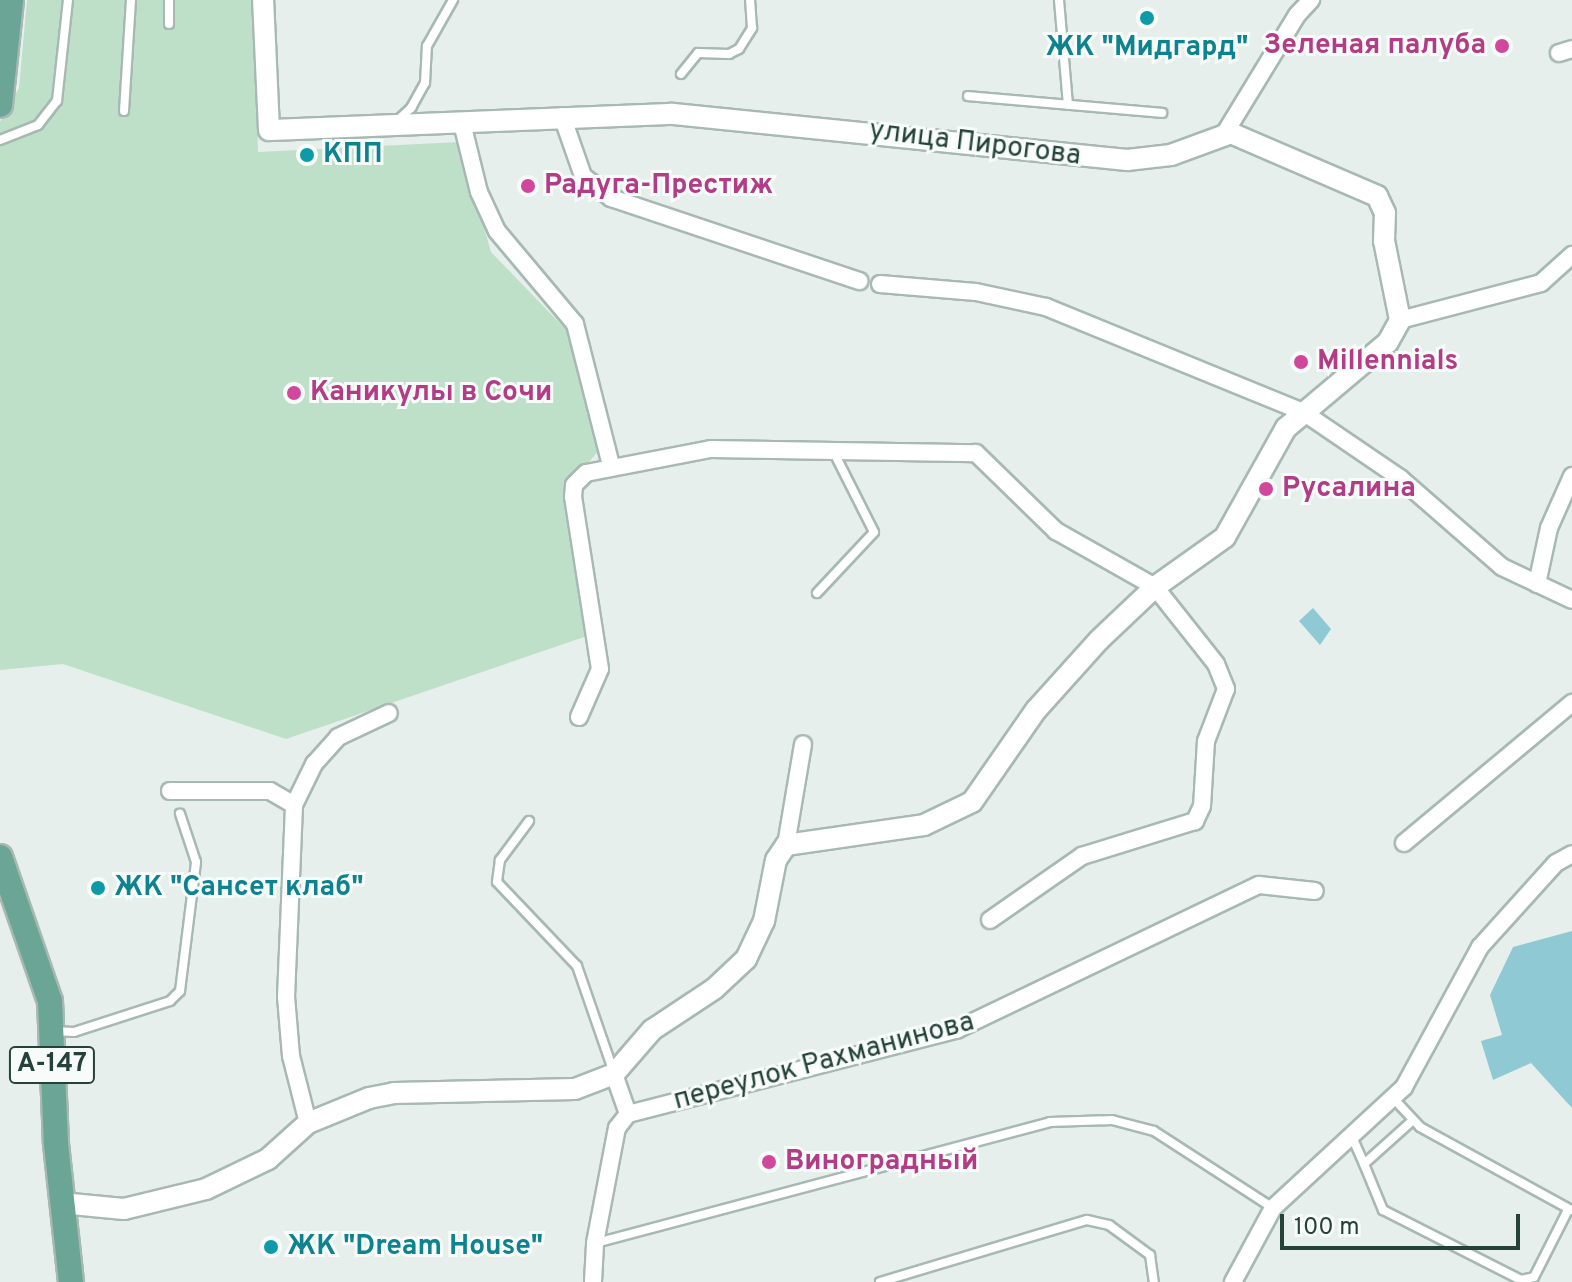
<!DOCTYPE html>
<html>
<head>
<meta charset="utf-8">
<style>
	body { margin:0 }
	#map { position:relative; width:1572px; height:1282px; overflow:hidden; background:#e6efeb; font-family:Overpass,sans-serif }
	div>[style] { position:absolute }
	.green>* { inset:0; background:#bfe0c8 }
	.water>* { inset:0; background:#8ec9d4 }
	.roads { filter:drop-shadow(2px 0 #a8b8b2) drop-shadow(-2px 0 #a8b8b2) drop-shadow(0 2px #a8b8b2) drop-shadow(0 -2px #a8b8b2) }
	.service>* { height:8px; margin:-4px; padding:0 4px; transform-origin:4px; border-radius:4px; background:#fff }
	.minor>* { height:16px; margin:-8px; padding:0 8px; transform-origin:8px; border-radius:8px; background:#fff }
	.tertiary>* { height:20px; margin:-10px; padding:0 10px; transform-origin:10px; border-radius:10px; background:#fff }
	.primary>* { height:24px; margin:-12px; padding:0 12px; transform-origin:12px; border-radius:12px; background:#6aa596 }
	.dots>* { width:22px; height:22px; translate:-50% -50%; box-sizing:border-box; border:4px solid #f7fbf9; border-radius:50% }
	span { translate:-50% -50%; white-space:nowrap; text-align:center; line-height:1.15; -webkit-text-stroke:6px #f7fbf9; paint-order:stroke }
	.shield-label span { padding:2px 6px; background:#f7fbf9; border:2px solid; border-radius:6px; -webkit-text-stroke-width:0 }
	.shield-label { font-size:26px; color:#24423a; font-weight:700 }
	.hotel-label { font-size:28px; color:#b23c85; font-weight:700 }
	.right { translate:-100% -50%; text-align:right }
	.left { translate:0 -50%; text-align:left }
	.culture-label { font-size:28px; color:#0d838f; font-weight:700 }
	.street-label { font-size:28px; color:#24423a }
	.scale { position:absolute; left:1280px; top:1214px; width:240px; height:36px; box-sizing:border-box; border:4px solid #24423a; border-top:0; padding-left:10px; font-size:24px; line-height:28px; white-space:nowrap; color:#24423a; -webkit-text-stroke:6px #f7fbf9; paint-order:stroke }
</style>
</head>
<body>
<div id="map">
	<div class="green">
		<div style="clip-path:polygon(27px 0,254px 0,258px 152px,460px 142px,491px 252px,575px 339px,601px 448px,569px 485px,593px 634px,286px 739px,63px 664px,0 670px,0 122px,19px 88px)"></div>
	</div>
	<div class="water">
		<div style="clip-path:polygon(1313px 608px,1331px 629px,1320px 645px,1299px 621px)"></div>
		<div style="clip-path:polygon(1572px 931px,1572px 1108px,1531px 1063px,1493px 1080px,1481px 1041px,1502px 1035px,1490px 995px,1513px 947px)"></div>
	</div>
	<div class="roads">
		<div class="service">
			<div style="left:1059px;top:0;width:105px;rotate:85.1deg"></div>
			<div style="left:169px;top:24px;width:24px;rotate:-90deg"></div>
			<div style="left:681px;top:74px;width:27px;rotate:-51deg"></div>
			<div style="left:698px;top:53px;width:31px;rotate:2deg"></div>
			<div style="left:729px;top:54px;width:11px;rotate:-27deg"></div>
			<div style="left:739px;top:49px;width:25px;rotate:-58deg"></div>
			<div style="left:752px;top:28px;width:28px;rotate:-94deg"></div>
			<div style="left:968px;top:96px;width:195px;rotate:5deg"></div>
			<div style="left:124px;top:111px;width:111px;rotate:-86.4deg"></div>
			<div style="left:396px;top:122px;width:21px;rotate:-43deg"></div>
			<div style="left:411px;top:108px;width:29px;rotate:-61deg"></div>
			<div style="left:425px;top:83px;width:37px;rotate:-87deg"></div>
			<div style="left:427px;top:46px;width:53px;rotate:-60.5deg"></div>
			<div style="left:0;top:140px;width:41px;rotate:-21.5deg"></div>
			<div style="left:38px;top:125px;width:31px;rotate:-52deg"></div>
			<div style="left:57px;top:101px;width:102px;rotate:-83.8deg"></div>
			<div style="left:817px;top:593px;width:83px;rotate:-46.9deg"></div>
			<div style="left:874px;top:532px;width:91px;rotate:-116.8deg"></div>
			<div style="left:529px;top:821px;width:49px;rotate:126.6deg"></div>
			<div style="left:500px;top:860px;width:22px;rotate:98deg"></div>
			<div style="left:497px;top:882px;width:116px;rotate:46.4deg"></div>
			<div style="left:577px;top:966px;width:110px;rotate:70.9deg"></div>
			<div style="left:53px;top:1031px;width:21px;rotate:3deg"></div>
			<div style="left:74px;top:1032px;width:101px;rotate:-17.9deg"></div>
			<div style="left:170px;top:1001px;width:14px;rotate:-45deg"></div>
			<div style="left:180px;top:991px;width:130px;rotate:-82.9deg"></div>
			<div style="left:196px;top:862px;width:51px;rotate:-108.4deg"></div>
			<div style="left:1394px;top:1099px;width:38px;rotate:47deg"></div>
			<div style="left:1420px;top:1127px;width:172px;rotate:28.8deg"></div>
			<div style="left:1352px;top:1137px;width:30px;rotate:66deg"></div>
			<div style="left:1364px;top:1164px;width:64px;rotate:-41.9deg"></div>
			<div style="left:1364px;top:1164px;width:50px;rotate:67.6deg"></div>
			<div style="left:1383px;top:1210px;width:155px;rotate:26.9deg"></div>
			<div style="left:1521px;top:1280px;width:13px;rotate:-13deg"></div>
			<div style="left:1534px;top:1277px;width:75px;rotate:-63.1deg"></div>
			<div style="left:596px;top:1243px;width:470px;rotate:-14.9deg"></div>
			<div style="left:1050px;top:1122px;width:62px;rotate:-1.8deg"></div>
			<div style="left:1112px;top:1120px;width:43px;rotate:14.7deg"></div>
			<div style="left:1154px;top:1131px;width:142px;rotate:32.9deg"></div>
			<div style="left:880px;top:1282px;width:216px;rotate:-16.7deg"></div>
			<div style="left:1087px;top:1220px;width:23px;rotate:13deg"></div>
			<div style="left:1109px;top:1225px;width:51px;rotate:36.2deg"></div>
			<div style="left:1150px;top:1255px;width:27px;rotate:82deg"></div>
		</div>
		<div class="minor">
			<div style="left:1559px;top:53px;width:14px;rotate:-17deg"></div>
			<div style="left:562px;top:116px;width:64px;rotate:70.7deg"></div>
			<div style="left:583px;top:176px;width:36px;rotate:38deg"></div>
			<div style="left:611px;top:198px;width:262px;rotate:18.5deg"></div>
			<div style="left:462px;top:123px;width:71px;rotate:76.2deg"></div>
			<div style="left:479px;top:192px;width:43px;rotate:65.2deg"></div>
			<div style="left:497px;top:231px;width:121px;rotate:50deg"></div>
			<div style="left:575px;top:324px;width:146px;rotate:75.7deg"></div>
			<div style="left:1225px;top:133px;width:138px;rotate:-58.6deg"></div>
			<div style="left:1297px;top:15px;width:21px;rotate:-47deg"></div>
			<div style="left:880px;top:284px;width:96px;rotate:4.8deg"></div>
			<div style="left:976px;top:292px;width:72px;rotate:12.1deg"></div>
			<div style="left:1046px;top:307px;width:278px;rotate:22.2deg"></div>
			<div style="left:1303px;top:412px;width:117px;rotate:34.2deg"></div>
			<div style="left:1400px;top:478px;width:135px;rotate:41.1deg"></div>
			<div style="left:1502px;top:567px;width:77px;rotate:25.2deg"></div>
			<div style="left:1400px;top:320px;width:146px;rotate:-14.7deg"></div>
			<div style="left:1541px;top:283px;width:42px;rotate:-42.1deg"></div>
			<div style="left:1537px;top:584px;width:57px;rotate:-77.9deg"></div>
			<div style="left:1549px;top:528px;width:57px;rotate:-66.1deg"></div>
			<div style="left:579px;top:717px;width:52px;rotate:-66.4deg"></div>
			<div style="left:600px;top:669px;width:174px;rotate:-98.9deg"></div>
			<div style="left:573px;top:497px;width:12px;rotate:-85deg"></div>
			<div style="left:574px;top:485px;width:17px;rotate:-45deg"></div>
			<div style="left:586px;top:473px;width:127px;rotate:-10.9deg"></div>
			<div style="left:711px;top:449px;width:265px;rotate:0.9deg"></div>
			<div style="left:976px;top:453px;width:112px;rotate:44.3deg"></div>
			<div style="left:1056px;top:531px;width:114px;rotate:29.5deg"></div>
			<div style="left:1155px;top:587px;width:98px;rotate:51.6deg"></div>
			<div style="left:1216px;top:664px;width:27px;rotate:68deg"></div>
			<div style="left:1226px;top:689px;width:56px;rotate:111deg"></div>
			<div style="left:1206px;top:741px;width:65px;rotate:93.5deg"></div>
			<div style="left:1202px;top:806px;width:17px;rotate:115deg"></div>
			<div style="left:1195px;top:821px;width:118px;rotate:162.8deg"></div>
			<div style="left:1082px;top:856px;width:112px;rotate:145.2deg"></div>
			<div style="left:170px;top:791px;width:100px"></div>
			<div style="left:270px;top:791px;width:28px;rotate:30deg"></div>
			<div style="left:1404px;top:843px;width:219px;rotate:-39.8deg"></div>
			<div style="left:786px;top:845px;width:102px;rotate:-80.4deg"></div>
			<div style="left:614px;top:1074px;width:42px;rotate:70.7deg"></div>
			<div style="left:308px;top:1123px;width:69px;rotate:-104.2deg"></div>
			<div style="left:291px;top:1056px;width:59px;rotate:-94.8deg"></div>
			<div style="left:286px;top:997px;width:192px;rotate:-87.6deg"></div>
			<div style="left:294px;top:805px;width:46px;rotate:-64deg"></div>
			<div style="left:314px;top:764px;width:36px;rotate:-48deg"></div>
			<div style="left:338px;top:737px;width:56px;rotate:-25.2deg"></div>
			<div style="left:593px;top:1282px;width:39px;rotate:-87deg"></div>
			<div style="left:595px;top:1243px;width:117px;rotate:-79.2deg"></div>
			<div style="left:617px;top:1128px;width:18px;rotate:-52deg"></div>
			<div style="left:628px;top:1114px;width:339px;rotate:-14.4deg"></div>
			<div style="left:956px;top:1030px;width:336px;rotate:-25.6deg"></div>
			<div style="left:1259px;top:885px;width:56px;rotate:6.1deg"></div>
			<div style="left:1233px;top:1282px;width:84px;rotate:-61.6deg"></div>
			<div style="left:1273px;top:1208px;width:178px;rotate:-42.7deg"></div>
			<div style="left:1404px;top:1087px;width:159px;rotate:-61.5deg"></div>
			<div style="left:1480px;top:947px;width:113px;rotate:-47.9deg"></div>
			<div style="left:1556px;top:863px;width:18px;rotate:-29deg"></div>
		</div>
		<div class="tertiary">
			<div style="left:61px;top:1203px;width:63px;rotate:5.4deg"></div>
			<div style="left:124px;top:1209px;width:84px;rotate:-13.7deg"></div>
			<div style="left:206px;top:1189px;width:69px;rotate:-25.8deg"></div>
			<div style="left:268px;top:1159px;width:54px;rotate:-42deg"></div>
			<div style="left:308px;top:1123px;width:66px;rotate:-22.3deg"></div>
			<div style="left:369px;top:1098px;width:25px;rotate:-11deg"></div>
			<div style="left:394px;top:1093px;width:181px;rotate:-1.3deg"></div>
			<div style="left:575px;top:1089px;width:42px;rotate:-21deg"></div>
			<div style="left:614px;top:1074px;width:58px;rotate:-49.2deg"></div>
			<div style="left:652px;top:1030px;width:74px;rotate:-33.5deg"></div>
			<div style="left:714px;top:989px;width:44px;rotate:-43.2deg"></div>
			<div style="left:746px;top:959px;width:42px;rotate:-64.7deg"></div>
			<div style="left:764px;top:921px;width:62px;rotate:-78.9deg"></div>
			<div style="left:776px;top:860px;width:18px;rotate:-56deg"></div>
			<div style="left:786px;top:845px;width:139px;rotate:-8.2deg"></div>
			<div style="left:924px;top:825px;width:53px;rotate:-25.6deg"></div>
			<div style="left:972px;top:802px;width:112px;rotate:-55.2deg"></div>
			<div style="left:1036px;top:710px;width:94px;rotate:-48deg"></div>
			<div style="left:1099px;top:640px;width:77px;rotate:-43.4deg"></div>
			<div style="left:1155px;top:587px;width:86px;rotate:-35.5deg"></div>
			<div style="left:1225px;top:537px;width:125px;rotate:-60.8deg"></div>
			<div style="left:1286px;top:428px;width:133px;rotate:-40.1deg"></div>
			<div style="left:1388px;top:342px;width:25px;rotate:-61deg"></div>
			<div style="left:1400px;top:320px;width:81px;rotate:-101.4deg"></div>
			<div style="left:1384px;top:241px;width:28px;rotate:-88deg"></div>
			<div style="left:1385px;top:213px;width:19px;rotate:-115deg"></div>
			<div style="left:1377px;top:196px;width:159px;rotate:-156.7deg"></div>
			<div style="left:1231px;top:133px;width:64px;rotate:159.9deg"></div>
			<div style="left:1171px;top:155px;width:44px;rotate:173.5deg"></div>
			<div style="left:1127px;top:160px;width:458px;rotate:-174.2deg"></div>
			<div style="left:671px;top:114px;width:402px;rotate:177.7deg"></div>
			<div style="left:269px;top:130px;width:130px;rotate:-92.6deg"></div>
		</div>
		<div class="primary">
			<div style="left:0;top:105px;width:106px;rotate:-84deg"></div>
			<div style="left:0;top:857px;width:152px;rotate:70.9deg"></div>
			<div style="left:50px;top:1001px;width:143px;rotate:87.6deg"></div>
			<div style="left:56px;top:1144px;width:139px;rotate:83.8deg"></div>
		</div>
	</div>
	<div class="dots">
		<div style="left:1147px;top:18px;background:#0f9aa8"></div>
		<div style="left:1502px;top:46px;background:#d1479c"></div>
		<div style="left:307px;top:155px;background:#0f9aa8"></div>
		<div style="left:528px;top:186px;background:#d1479c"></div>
		<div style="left:1301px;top:362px;background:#d1479c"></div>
		<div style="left:294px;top:393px;background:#d1479c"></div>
		<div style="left:1266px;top:489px;background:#d1479c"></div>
		<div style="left:98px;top:888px;background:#0f9aa8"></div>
		<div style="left:769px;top:1162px;background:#d1479c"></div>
		<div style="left:271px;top:1247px;background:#0f9aa8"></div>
	</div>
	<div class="shield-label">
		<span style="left:52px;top:1065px">А-147</span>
	</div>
	<div class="hotel-label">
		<span class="right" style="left:1486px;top:46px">Зеленая палуба</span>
		<span class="left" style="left:544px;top:186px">Радуга-Престиж</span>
		<span class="left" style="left:1317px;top:362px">Millennials</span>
		<span class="left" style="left:310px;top:393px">Каникулы в Сочи</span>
		<span class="left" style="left:1282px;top:489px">Русалина</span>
		<span class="left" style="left:785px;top:1162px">Виноградный</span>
	</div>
	<div class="culture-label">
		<span style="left:1147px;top:48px">ЖК "Мидгард"</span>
		<span class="left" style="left:323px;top:155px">КПП</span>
		<span class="left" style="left:114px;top:888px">ЖК "Сансет клаб"</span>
		<span class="left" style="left:287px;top:1247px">ЖК "Dream House"</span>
	</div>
	<div class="street-label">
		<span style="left:975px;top:144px;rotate:7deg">улица Пирогова</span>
		<span style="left:824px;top:1062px;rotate:-15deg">переулок Рахманинова</span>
	</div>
	<div class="scale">100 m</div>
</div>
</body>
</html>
